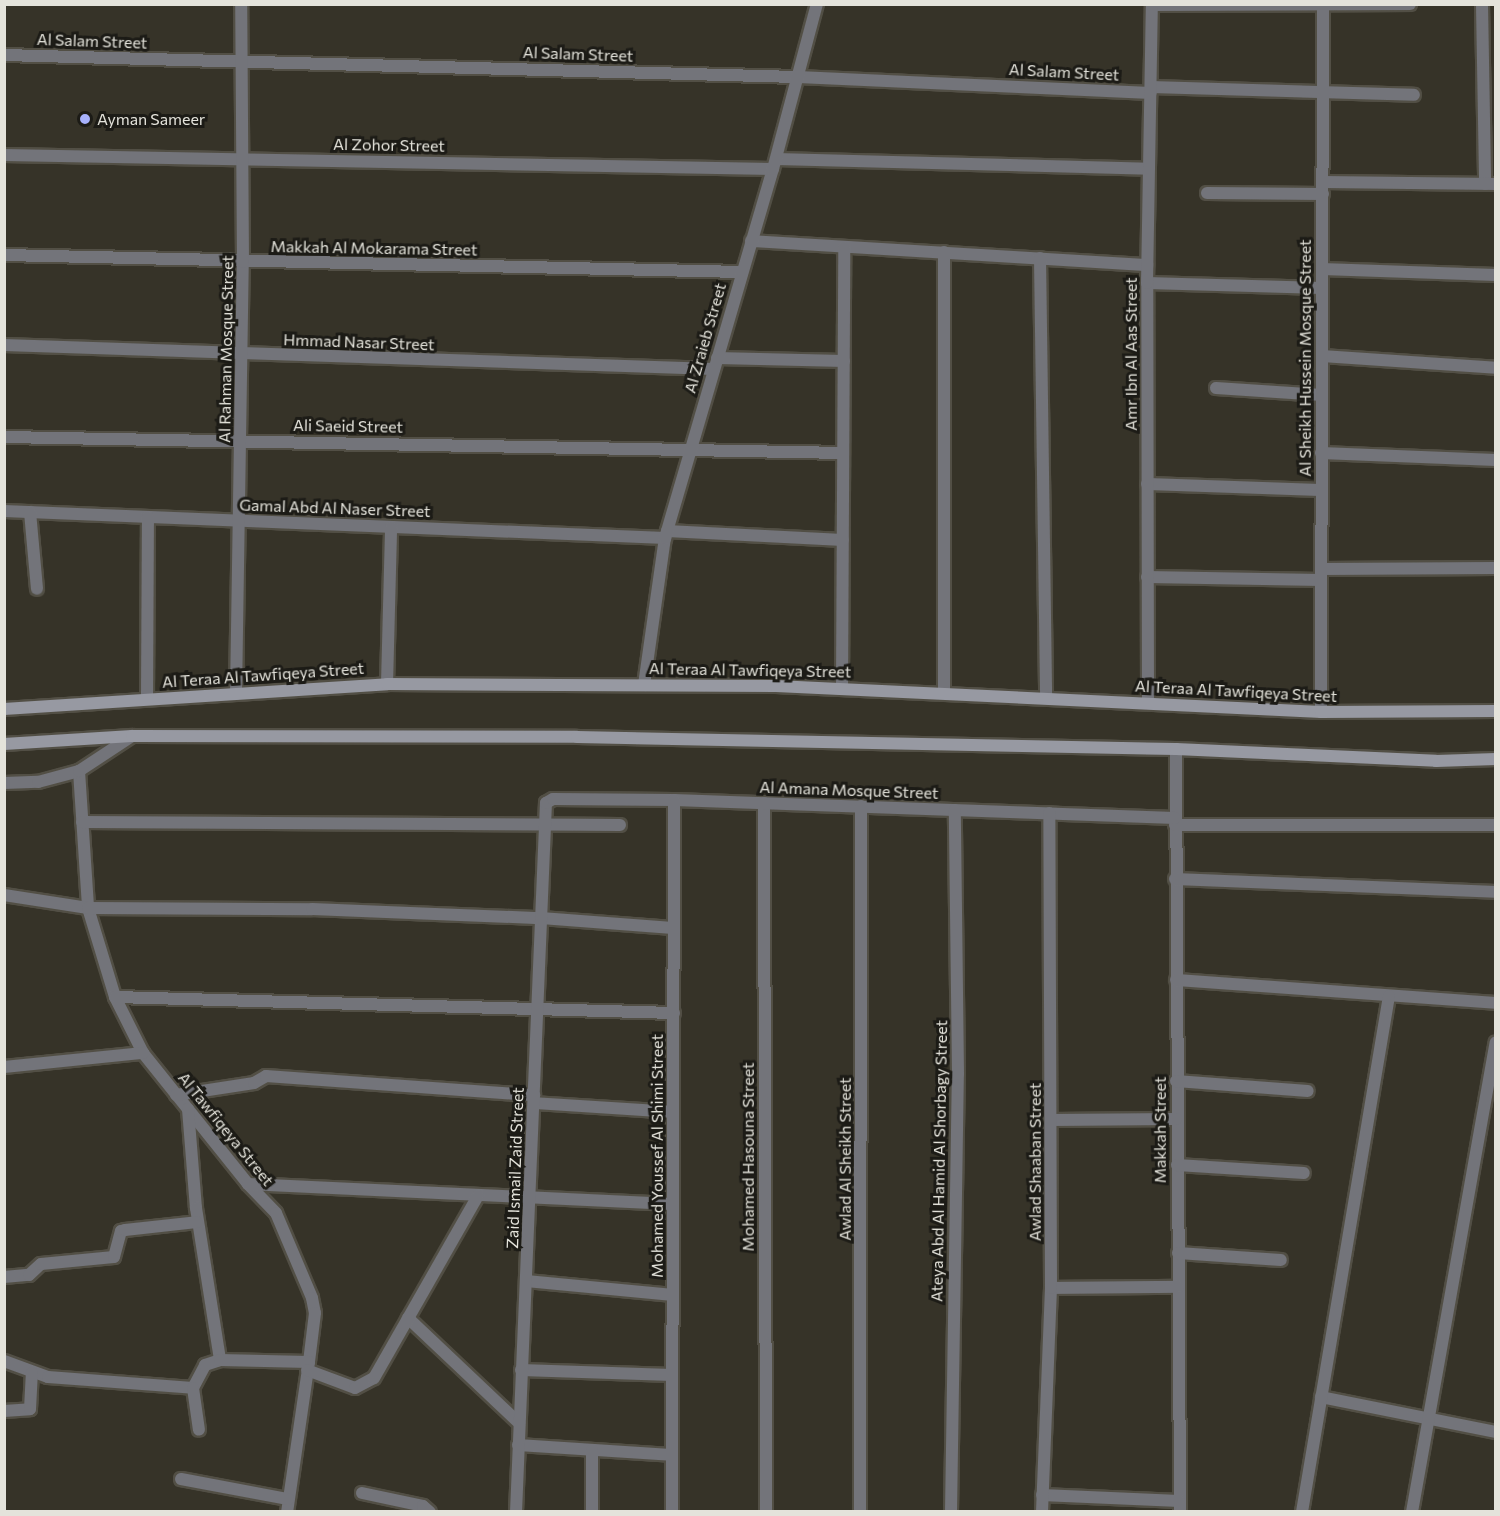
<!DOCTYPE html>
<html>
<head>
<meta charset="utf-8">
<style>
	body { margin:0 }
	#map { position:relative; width:1500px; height:1516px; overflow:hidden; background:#363328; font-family:Commissioner,sans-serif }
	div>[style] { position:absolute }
	.roads { filter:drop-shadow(2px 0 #524f45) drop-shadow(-2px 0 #524f45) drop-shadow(0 2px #524f45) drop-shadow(0 -2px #524f45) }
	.street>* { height:12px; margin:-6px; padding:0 6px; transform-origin:6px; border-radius:6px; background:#73747a }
	.secondary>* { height:12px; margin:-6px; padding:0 6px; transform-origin:6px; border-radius:6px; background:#9799a2 }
	.dots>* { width:16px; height:16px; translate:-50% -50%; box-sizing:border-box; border:3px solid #1c1b16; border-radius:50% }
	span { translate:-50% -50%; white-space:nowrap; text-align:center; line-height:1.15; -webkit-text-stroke:6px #1c1b16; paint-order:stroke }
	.street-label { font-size:16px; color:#e4e3db }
	.poi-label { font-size:16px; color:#e4e3db }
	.left { translate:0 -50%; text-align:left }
	.frame { position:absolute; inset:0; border:6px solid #e4e3db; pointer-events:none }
</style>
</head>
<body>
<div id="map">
	<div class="roads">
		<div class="street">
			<div style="left:1482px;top:4px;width:180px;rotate:89deg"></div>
			<div style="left:1152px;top:5px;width:258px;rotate:-0.2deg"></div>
			<div style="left:4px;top:55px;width:794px;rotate:1.59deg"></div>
			<div style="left:798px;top:77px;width:353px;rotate:2.6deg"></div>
			<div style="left:1151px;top:87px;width:263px;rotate:1.7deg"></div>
			<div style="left:4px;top:155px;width:769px;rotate:1.04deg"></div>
			<div style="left:776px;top:159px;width:373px;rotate:1.5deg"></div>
			<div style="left:1323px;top:182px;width:173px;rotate:0.7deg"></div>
			<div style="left:1207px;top:193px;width:116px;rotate:0.5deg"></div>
			<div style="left:751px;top:241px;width:397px;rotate:3.5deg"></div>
			<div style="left:944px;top:252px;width:441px;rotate:90deg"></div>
			<div style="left:4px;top:255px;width:738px;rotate:1.32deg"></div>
			<div style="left:1040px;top:258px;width:440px;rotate:89.2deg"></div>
			<div style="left:1322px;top:269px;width:174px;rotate:2deg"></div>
			<div style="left:1147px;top:283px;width:175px;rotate:1.6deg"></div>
			<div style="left:4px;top:345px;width:710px;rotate:1.94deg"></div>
			<div style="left:1322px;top:356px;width:174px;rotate:3.9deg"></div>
			<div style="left:717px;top:358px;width:127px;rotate:1.4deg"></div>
			<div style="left:1216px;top:388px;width:106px;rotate:3.8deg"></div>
			<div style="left:4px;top:437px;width:839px;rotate:1.09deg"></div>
			<div style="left:1321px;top:453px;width:175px;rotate:2.3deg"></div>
			<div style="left:1147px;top:484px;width:174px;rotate:2deg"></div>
			<div style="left:4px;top:511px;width:662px;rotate:2.34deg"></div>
			<div style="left:30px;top:512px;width:77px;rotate:84.8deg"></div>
			<div style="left:667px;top:531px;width:176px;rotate:2.9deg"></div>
			<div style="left:1321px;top:569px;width:175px;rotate:-0.3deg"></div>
			<div style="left:1147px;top:577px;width:174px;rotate:1deg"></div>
			<div style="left:387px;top:684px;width:157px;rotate:-88.5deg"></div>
			<div style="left:644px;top:685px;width:148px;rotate:-81.9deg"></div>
			<div style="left:665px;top:538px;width:384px;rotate:-73.7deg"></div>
			<div style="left:773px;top:169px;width:171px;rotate:-75.1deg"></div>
			<div style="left:842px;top:688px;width:441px;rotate:-89.7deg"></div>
			<div style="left:236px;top:694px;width:432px;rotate:-89.1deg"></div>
			<div style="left:243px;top:262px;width:258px;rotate:-90.4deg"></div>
			<div style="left:147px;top:699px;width:182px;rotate:-89.7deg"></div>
			<div style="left:1148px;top:703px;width:420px;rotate:-90.1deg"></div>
			<div style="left:1147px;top:283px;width:279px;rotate:-89deg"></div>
			<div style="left:1321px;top:712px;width:708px;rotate:-89.84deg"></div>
			<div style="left:1176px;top:749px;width:763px;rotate:89.7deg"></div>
			<div style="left:79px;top:771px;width:137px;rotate:86.2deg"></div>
			<div style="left:88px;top:908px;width:93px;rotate:73.1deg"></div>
			<div style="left:115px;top:997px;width:63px;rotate:63.4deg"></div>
			<div style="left:143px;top:1053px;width:168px;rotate:51.3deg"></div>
			<div style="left:248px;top:1184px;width:40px;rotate:46deg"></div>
			<div style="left:276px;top:1213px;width:92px;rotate:67deg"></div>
			<div style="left:312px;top:1298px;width:15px;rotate:79deg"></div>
			<div style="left:315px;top:1313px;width:49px;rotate:97deg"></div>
			<div style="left:309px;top:1362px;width:152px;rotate:98.3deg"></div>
			<div style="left:4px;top:783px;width:34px;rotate:-2deg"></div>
			<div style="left:38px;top:782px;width:42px;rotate:-15deg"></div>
			<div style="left:79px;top:771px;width:64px;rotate:-33.4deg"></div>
			<div style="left:764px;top:803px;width:709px;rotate:89.84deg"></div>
			<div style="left:82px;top:822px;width:538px;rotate:0.32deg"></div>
			<div style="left:1175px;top:825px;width:321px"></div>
			<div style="left:1175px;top:879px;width:321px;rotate:2.3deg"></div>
			<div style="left:4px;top:895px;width:85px;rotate:8.8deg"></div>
			<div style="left:88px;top:908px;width:224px;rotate:0.3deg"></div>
			<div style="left:312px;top:909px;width:229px;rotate:2.3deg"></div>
			<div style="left:541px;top:918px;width:132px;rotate:4.3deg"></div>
			<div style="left:1176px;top:980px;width:321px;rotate:4.1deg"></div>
			<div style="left:115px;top:997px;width:559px;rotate:1.64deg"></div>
			<div style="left:4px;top:1067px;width:140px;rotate:-5.8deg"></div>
			<div style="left:1176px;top:1081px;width:132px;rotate:4.3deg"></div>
			<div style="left:176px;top:1095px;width:79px;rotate:-8.7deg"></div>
			<div style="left:254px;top:1083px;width:14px;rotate:-30deg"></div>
			<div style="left:266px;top:1076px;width:269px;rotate:4.1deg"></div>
			<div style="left:534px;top:1103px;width:138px;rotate:3.7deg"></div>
			<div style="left:188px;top:1109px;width:99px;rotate:85.4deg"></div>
			<div style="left:196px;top:1208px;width:154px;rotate:81deg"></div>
			<div style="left:1051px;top:1120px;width:125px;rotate:-0.5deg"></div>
			<div style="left:1177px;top:1165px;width:127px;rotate:3.6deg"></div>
			<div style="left:248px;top:1184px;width:424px;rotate:2.7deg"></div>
			<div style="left:1178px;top:1253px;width:103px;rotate:3.9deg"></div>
			<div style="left:4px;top:1277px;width:25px;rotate:-5deg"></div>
			<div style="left:29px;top:1275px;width:16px;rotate:-43deg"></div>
			<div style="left:41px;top:1264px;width:73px;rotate:-5.5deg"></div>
			<div style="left:114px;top:1257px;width:27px;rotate:-75deg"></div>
			<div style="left:121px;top:1231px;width:4px;rotate:-14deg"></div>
			<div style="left:125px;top:1230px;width:72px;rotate:-6.3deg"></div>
			<div style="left:527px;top:1281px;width:146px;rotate:5.5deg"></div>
			<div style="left:1051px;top:1288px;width:127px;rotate:-0.5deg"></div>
			<div style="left:408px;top:1318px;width:153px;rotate:43.4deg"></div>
			<div style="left:4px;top:1361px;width:47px;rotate:20deg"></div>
			<div style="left:48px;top:1377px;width:145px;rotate:4.3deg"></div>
			<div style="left:193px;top:1388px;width:26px;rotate:-62deg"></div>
			<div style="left:205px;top:1365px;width:16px;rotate:-18deg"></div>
			<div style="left:220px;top:1360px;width:89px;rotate:1.3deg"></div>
			<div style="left:307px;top:1370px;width:51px;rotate:20.6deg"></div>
			<div style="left:355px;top:1388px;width:21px;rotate:-28deg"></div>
			<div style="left:374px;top:1378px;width:210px;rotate:-60.3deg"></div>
			<div style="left:521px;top:1370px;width:151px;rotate:1.9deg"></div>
			<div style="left:193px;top:1388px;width:42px;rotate:81.9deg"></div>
			<div style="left:1321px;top:1397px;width:178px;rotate:11.3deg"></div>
			<div style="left:4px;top:1411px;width:26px;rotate:-4deg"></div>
			<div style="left:30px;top:1409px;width:36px;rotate:-87deg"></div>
			<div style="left:518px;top:1445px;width:153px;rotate:3.7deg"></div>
			<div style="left:592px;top:1450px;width:62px;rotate:90deg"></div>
			<div style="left:181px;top:1479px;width:109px;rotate:10.6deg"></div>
			<div style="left:362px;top:1493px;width:62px;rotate:12deg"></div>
			<div style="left:423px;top:1506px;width:9px;rotate:41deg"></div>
			<div style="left:1042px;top:1495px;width:137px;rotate:2.5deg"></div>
			<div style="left:516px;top:1512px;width:710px;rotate:-87.58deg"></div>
			<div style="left:546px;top:803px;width:8px;rotate:-30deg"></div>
			<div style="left:553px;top:799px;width:121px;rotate:0.5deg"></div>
			<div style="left:674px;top:800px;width:501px;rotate:2.06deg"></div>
			<div style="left:672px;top:1512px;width:712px;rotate:-89.84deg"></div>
			<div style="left:860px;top:1512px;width:706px;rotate:-89.92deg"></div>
			<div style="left:951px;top:1512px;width:438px;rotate:-89.1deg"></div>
			<div style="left:958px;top:1074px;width:264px;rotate:-90.7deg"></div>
			<div style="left:1042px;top:1512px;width:224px;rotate:-87.7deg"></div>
			<div style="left:1051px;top:1288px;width:475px;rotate:-90.2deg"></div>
			<div style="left:1302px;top:1512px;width:523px;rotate:-80.43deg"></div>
			<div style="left:1412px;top:1512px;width:477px;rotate:-79.9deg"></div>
		</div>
		<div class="secondary">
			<div style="left:4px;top:709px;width:384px;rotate:-3.7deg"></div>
			<div style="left:387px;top:684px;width:389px;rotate:0.3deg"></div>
			<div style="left:776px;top:686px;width:546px;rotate:2.73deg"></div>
			<div style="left:1321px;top:712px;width:175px;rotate:-0.3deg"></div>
			<div style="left:4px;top:744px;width:128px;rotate:-3.6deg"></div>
			<div style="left:132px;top:736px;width:445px;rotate:0.1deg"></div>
			<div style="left:577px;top:737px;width:599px;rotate:1.15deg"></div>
			<div style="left:1176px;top:749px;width:260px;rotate:2.6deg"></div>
			<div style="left:1436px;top:761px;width:60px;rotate:-1.9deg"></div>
		</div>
	</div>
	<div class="dots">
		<div style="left:85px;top:119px;background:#a7b1fc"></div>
	</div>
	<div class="street-label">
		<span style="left:92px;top:41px;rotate:2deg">Al Salam Street</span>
		<span style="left:578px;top:54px;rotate:2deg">Al Salam Street</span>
		<span style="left:1064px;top:72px;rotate:3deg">Al Salam Street</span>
		<span style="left:389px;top:145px;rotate:1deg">Al Zohor Street</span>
		<span style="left:374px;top:248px;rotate:1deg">Makkah Al Mokarama Street</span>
		<span style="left:705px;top:338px;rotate:-74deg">Al Zraieb Street</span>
		<span style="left:359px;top:342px;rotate:2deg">Hmmad Nasar Street</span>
		<span style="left:226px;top:349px;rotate:-89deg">Al Rahman Mosque Street</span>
		<span style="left:1131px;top:354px;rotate:-90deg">Amr Ibn Al Aas Street</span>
		<span style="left:1305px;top:358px;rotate:-90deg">Al Sheikh Hussein Mosque Street</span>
		<span style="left:348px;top:426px;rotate:1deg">Ali Saeid Street</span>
		<span style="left:335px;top:508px;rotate:2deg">Gamal Abd Al Naser Street</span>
		<span style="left:750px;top:670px;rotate:1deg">Al Teraa Al Tawfiqeya Street</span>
		<span style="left:263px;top:675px;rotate:-4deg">Al Teraa Al Tawfiqeya Street</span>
		<span style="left:1236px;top:691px;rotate:3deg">Al Teraa Al Tawfiqeya Street</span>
		<span style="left:849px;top:790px;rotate:2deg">Al Amana Mosque Street</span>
		<span style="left:226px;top:1129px;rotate:51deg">Al Tawfiqeya Street</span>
		<span style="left:1160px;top:1130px;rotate:-90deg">Makkah Street</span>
		<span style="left:657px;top:1156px;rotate:-90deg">Mohamed Youssef Al Shimi Street</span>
		<span style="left:748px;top:1157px;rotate:-90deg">Mohamed Hasouna Street</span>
		<span style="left:845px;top:1159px;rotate:-90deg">Awlad Al Sheikh Street</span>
		<span style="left:939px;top:1161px;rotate:-89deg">Ateya Abd Al Hamid Al Shorbagy Street</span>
		<span style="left:1035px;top:1162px;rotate:-90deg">Awlad Shaaban Street</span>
		<span style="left:515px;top:1168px;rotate:-88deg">Zaid Ismail Zaid Street</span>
	</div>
	<div class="poi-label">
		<span class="left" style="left:97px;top:119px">Ayman Sameer</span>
	</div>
	<div class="frame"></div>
</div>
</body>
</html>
